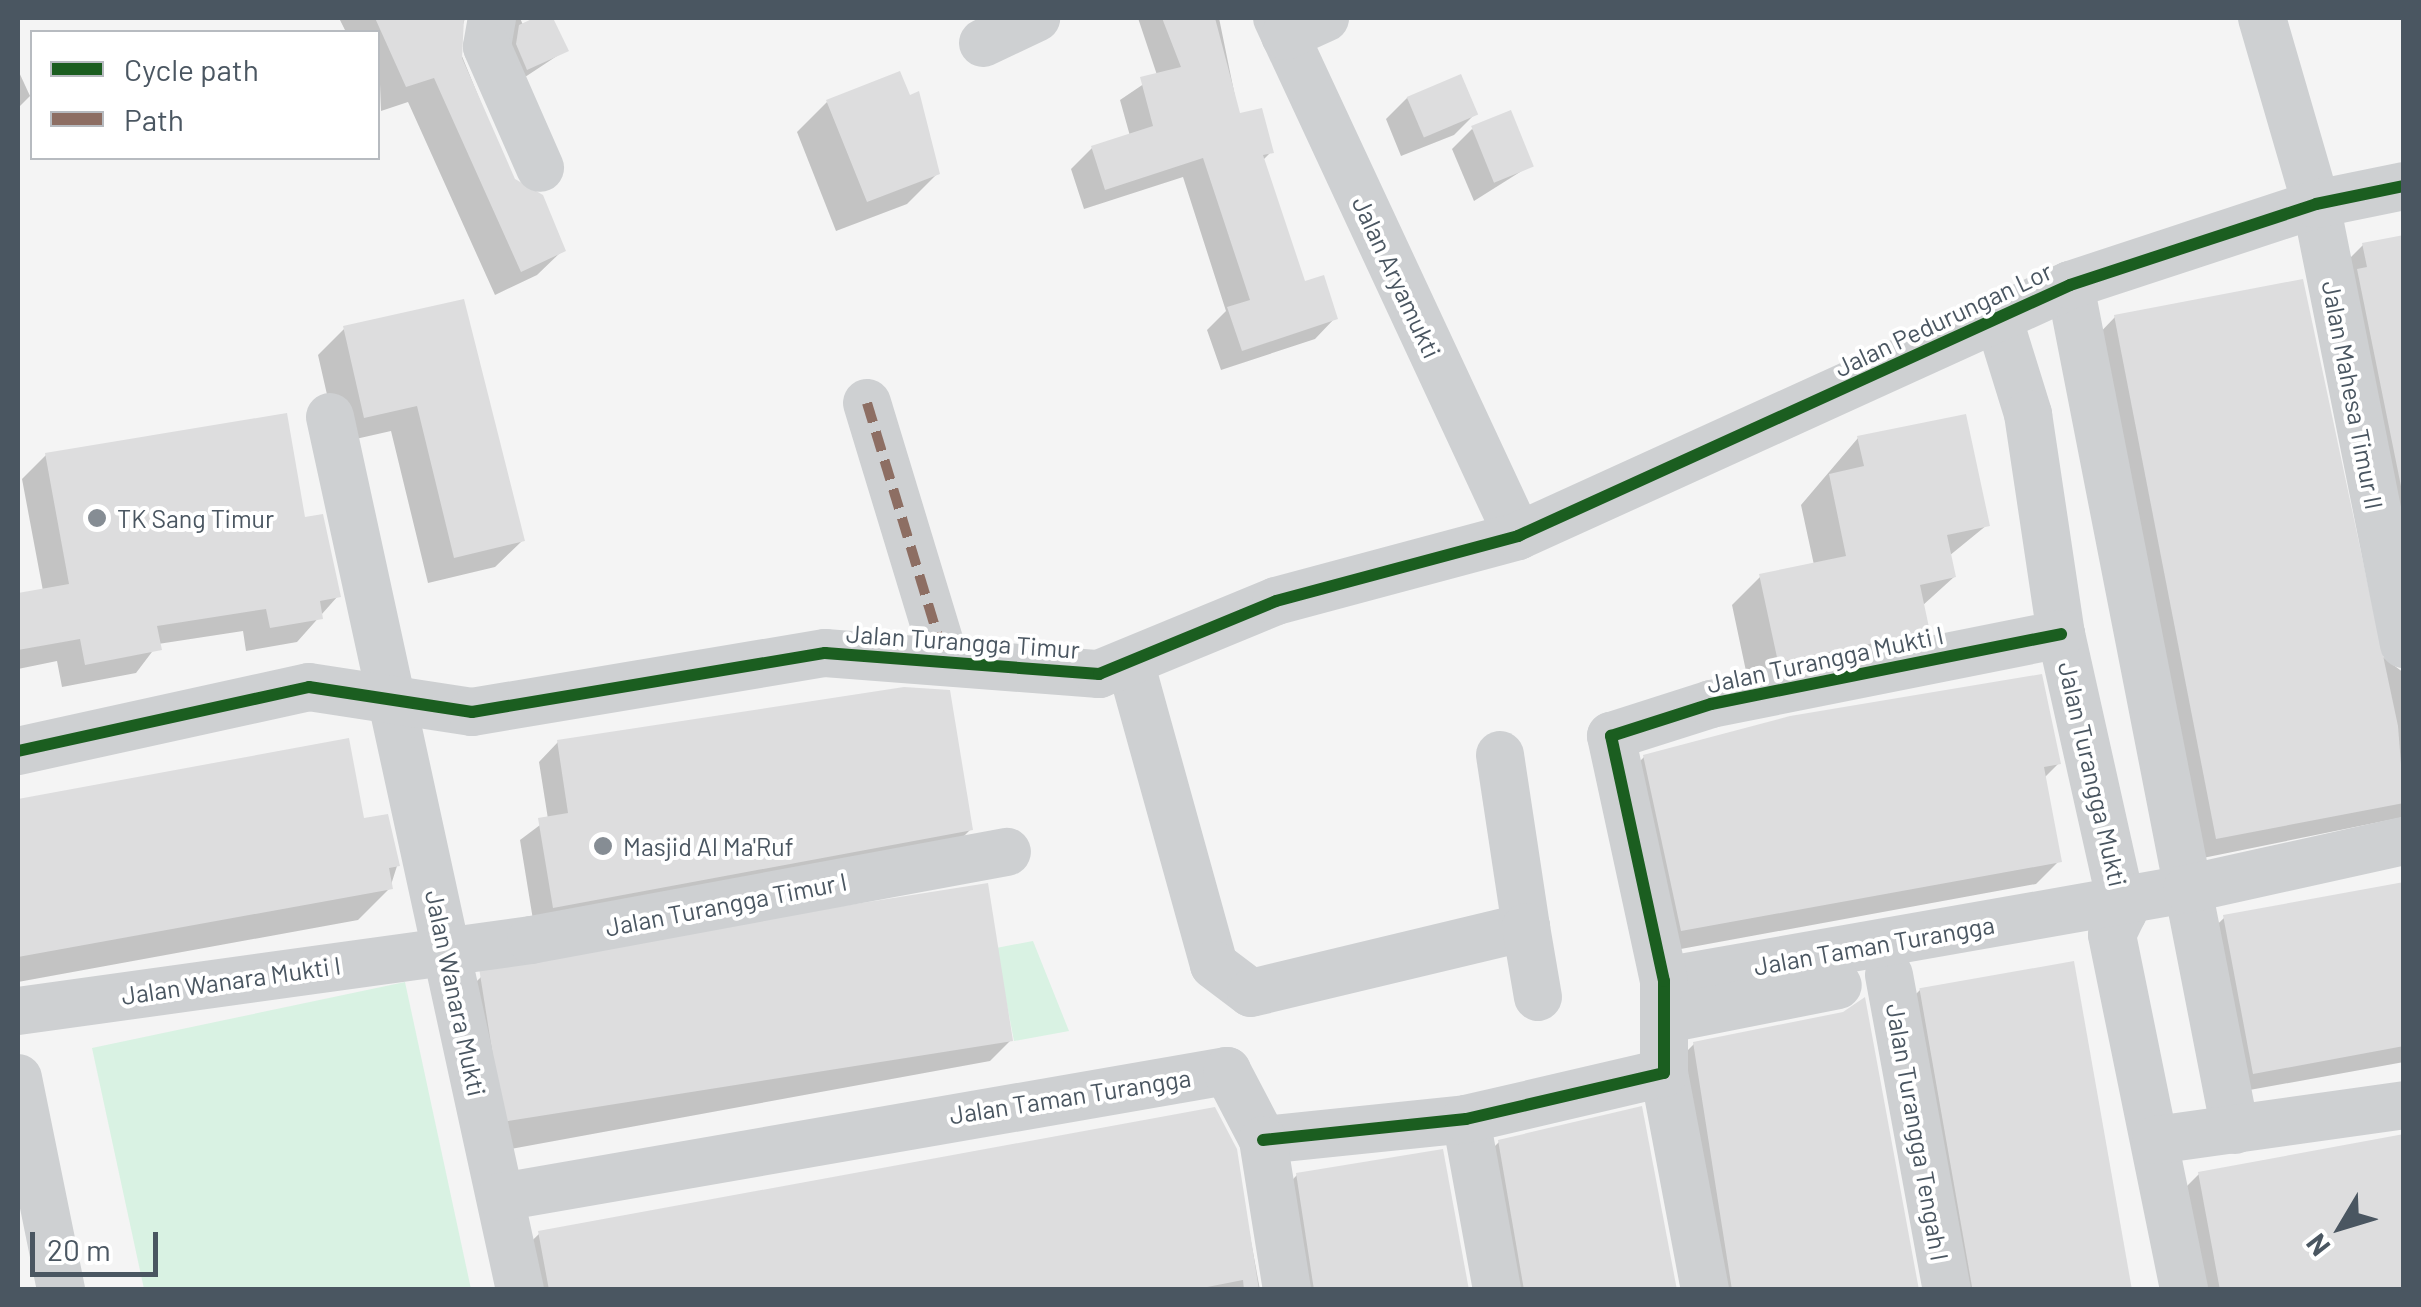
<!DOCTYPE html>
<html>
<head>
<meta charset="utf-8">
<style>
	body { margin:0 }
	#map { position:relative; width:2421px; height:1307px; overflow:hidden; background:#f4f4f4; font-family:Barlow,sans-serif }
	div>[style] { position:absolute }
	.green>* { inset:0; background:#d9f2e3 }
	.shadow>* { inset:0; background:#0003 }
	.building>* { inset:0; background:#ddddde; transform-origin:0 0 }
	.street>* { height:48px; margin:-24px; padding:0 24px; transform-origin:24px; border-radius:24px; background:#ced0d2 }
	.quiet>* { height:10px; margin-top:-5px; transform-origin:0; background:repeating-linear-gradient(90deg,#8d6e63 0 20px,transparent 0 30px) }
	.cycleway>* { height:12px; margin:-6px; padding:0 6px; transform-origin:6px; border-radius:6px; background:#1b5e20 }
	.dots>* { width:28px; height:28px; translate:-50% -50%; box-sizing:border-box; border:5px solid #fff; border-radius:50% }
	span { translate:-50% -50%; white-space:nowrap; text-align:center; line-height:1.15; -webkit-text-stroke:8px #fff; paint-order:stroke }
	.street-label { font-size:25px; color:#4a5661 }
	.poi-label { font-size:25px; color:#4a5661 }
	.left { translate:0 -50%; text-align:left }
	.frame { position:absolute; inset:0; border:20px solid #4a5661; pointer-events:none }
	.legend { position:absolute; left:30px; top:30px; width:350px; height:130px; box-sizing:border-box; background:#fff; border:2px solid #b7bbc0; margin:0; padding:12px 18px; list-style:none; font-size:30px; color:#4a5661 }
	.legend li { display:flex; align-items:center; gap:20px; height:50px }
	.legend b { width:50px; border:2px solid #b7bbc0 }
	.north { position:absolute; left:2291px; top:1177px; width:100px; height:100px; -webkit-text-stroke:8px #fff; paint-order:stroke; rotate:232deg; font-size:28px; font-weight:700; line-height:40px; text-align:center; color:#4a5661 }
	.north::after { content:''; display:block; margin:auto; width:35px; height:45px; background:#4a5661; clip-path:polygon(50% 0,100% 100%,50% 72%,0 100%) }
	.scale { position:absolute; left:30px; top:1232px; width:128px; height:45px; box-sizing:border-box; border:5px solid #4a5661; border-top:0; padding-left:12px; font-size:30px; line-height:35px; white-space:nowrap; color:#4a5661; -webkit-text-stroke:8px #fff; paint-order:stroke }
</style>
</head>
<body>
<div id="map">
	<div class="green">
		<div style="clip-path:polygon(1033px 941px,1069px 1031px,1014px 1041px,996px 948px)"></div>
		<div style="clip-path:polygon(405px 982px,471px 1289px,144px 1289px,92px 1048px)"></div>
	</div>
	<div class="shadow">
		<div style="clip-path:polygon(339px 18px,465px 18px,457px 44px,513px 181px,563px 250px,537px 275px,495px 295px,408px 102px,381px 111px,378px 32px,346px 32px)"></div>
		<div style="clip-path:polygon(474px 18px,520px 18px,523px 25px,551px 18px,566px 50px,501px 93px)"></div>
		<div style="clip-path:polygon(1138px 18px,1219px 18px,1239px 116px,1271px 152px,1262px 161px,1303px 284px,1335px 318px,1315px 339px,1221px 370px,1207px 330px,1226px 311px,1183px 177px,1084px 209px,1071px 169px,1092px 148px,1130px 136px,1120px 100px,1157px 75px)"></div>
		<div style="clip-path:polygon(18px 70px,30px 96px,18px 108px)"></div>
		<div style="clip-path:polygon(1407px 98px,1475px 114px,1454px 135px,1401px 156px,1386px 119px)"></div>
		<div style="clip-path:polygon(827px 102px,938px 173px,907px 204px,836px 231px,797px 132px)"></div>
		<div style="clip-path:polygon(1472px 129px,1531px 165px,1474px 201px,1452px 149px)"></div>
		<div style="clip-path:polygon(2404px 236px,2404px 637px,2340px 268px,2363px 245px)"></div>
		<div style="clip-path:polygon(462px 302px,522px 541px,495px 567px,428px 583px,391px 431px,338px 443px,318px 355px,345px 328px)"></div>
		<div style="clip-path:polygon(2115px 317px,2375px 651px,2404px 673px,2404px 817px,2193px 860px,2092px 341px)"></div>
		<div style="clip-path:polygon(1858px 438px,1987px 525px,1949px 556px,1954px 577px,1922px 606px,1927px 631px,1899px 660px,1750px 690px,1732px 605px,1761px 576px,1814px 565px,1801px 505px)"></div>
		<div style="clip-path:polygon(46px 455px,303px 520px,338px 596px,297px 642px,246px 651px,243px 631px,158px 644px,136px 673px,62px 687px,57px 661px,18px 669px,18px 595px,43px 591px,22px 479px)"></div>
		<div style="clip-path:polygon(347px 741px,362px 821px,397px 866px,390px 888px,358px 920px,18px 982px,18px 801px)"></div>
		<div style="clip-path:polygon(558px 742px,970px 830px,951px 849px,534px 926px,520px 840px,548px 819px,539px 762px)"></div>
		<div style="clip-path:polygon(1644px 757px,2059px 763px,2044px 778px,2059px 861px,2036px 884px,1659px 953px,1621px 780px)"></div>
		<div style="clip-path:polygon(2404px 884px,2404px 1062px,2233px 1093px,2203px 938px,2224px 918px)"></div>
		<div style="clip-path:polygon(481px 977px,1011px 1040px,990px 1061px,494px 1152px,460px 998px)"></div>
		<div style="clip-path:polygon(1920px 990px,2129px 1290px,1950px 1290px,1899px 1011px)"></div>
		<div style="clip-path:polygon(1694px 1044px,1916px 1290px,1708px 1290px,1672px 1066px)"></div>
		<div style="clip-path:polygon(1499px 1142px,1674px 1290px,1500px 1290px,1477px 1164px)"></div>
		<div style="clip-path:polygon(1234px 1150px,1260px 1290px,524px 1290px,517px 1255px,539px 1234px)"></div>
		<div style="clip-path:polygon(2199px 1174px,2404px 1290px,2196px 1290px,2178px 1195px)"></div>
		<div style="clip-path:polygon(1297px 1175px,1467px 1290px,1288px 1290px,1276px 1197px)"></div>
	</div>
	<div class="building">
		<div style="clip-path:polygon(375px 18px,464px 18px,462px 58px,515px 179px,543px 195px,566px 251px,521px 272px,434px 78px,406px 87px)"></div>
		<div style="clip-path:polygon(534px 18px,553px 18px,569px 51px,527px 70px,516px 44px,519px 25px)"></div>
		<div style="clip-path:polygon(1162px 18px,1215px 18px,1240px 113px,1262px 108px,1274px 153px,1263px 155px,1305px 281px,1324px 275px,1338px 319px,1242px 351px,1227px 307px,1250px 300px,1203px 158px,1105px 190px,1091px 146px,1153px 126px,1140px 77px,1181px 67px)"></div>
		<div style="clip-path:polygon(900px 71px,910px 95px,919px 91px,940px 174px,867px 202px,826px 100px)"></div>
		<div style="left:1461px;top:74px;width:44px;height:59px;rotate:67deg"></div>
		<div style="left:1511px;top:110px;width:61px;height:43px;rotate:68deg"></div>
		<div style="clip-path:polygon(2404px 235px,2404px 501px,2357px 269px,2367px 267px,2362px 243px)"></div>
		<div style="clip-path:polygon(2303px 279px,2398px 726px,2404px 803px,2216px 839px,2114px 315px)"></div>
		<div style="clip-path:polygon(464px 299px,525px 541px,454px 558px,417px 406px,364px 418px,343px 326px)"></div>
		<div style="clip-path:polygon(287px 413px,305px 517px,323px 514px,341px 597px,320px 601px,323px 619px,270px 628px,266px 609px,157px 626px,162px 650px,85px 665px,80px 639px,18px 650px,18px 593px,69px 584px,45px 453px)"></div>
		<div style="clip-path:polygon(1966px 414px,1990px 526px,1947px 535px,1956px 577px,1920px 585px,1930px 632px,1778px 662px,1759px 574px,1846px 556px,1829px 474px,1864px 466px,1857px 436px)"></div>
		<div style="clip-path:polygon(2042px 674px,2061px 764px,2044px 767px,2062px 862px,1681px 931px,1643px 755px,1790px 716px)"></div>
		<div style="clip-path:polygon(904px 687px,950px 690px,973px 830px,553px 908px,538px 818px,568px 813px,557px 740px)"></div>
		<div style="clip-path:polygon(349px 738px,364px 818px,388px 814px,400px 866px,389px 868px,393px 889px,18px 957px,18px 799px)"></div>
		<div style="clip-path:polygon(2404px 882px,2404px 1046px,2253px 1074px,2223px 915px)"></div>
		<div style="left:988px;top:883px;width:160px;height:516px;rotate:81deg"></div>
		<div style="left:2074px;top:961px;width:334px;height:157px;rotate:80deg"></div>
		<div style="clip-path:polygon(1865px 997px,1919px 1290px,1732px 1290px,1693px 1042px,1843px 1012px)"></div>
		<div style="clip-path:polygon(1642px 1106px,1677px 1290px,1524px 1290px,1498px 1140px)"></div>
		<div style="clip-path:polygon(1215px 1107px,1237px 1149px,1259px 1290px,1244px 1290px,1243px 1280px,1192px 1290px,549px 1290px,538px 1231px)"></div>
		<div style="clip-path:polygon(2404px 1134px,2404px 1290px,2220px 1290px,2198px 1172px)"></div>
		<div style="clip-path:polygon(1443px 1149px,1469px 1290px,1314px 1290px,1296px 1173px)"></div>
	</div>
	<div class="street">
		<div style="left:492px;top:18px;width:29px;rotate:100deg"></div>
		<div style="left:487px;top:47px;width:132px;rotate:66.3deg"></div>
		<div style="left:1277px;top:18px;width:571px;rotate:65.05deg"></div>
		<div style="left:2262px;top:18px;width:194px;rotate:73.8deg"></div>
		<div style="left:2316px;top:204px;width:449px;rotate:78.7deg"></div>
		<div style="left:1285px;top:36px;width:44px;rotate:-24.2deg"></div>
		<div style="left:983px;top:43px;width:59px;rotate:-25.3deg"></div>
		<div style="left:2070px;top:285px;width:861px;rotate:78.95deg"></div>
		<div style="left:1998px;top:317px;width:102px;rotate:72.8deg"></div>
		<div style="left:2028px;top:414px;width:222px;rotate:81.5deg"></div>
		<div style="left:2061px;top:634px;width:285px;rotate:77.4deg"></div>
		<div style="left:2123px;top:912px;width:25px;rotate:116deg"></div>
		<div style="left:2112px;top:935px;width:362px;rotate:78.5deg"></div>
		<div style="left:867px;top:403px;width:269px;rotate:73.1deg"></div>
		<div style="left:330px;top:417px;width:893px;rotate:77.72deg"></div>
		<div style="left:1130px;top:662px;width:314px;rotate:74.5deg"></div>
		<div style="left:1214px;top:965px;width:46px;rotate:37.1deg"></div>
		<div style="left:1251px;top:993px;width:283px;rotate:-13.5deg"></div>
		<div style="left:1526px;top:927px;width:174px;rotate:-98.6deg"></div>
		<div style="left:18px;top:751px;width:298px;rotate:-12.4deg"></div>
		<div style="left:309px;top:687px;width:165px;rotate:8.7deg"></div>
		<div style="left:472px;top:712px;width:358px;rotate:-9.5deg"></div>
		<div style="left:825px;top:653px;width:275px;rotate:4.4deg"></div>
		<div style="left:1099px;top:674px;width:191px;rotate:-22.4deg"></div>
		<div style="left:1276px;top:601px;width:251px;rotate:-15deg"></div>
		<div style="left:1518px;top:536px;width:606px;rotate:-24.45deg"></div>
		<div style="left:2070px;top:285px;width:259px;rotate:-18.2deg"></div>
		<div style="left:2316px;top:204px;width:90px;rotate:-11.6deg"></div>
		<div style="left:1526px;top:927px;width:71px;rotate:80.3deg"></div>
		<div style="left:1889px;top:975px;width:320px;rotate:79.6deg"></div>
		<div style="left:1664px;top:981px;width:531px;rotate:-9.98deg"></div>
		<div style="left:2187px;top:889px;width:222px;rotate:-12.5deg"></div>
		<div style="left:18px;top:1011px;width:518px;rotate:-7.88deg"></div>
		<div style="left:531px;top:940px;width:484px;rotate:-10.5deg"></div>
		<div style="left:1667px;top:1019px;width:174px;rotate:-11.2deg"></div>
		<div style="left:1664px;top:1073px;width:221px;rotate:79.3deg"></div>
		<div style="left:18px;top:1078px;width:216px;rotate:78.5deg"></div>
		<div style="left:1466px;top:1119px;width:174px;rotate:79.7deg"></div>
		<div style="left:1263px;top:1140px;width:204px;rotate:-5.9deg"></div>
		<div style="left:1466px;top:1119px;width:203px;rotate:-13.1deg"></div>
		<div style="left:1664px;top:1073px;width:92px;rotate:-90deg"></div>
		<div style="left:1664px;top:981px;width:251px;rotate:-102.2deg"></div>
		<div style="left:1611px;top:736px;width:105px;rotate:-17.7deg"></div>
		<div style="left:1711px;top:704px;width:357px;rotate:-11.3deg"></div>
		<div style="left:2156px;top:1140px;width:250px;rotate:-8deg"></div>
		<div style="left:501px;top:1197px;width:737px;rotate:-9.85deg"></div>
		<div style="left:1227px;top:1071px;width:78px;rotate:62.4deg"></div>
		<div style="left:1263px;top:1140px;width:152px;rotate:80.9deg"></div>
	</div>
	<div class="quiet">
		<div style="left:867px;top:403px;width:269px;rotate:73.1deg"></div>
	</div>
	<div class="cycleway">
		<div style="left:18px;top:751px;width:298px;rotate:-12.4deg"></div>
		<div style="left:309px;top:687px;width:165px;rotate:8.7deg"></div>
		<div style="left:472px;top:712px;width:358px;rotate:-9.5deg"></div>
		<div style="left:825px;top:653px;width:275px;rotate:4.4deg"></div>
		<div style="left:1099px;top:674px;width:191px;rotate:-22.4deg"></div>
		<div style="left:1276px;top:601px;width:251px;rotate:-15deg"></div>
		<div style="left:1518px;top:536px;width:606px;rotate:-24.45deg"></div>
		<div style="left:2070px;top:285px;width:259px;rotate:-18.2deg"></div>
		<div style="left:2316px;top:204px;width:90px;rotate:-11.6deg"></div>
		<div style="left:1263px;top:1140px;width:204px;rotate:-5.9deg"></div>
		<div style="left:1466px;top:1119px;width:203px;rotate:-13.1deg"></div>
		<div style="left:1664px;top:1073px;width:92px;rotate:-90deg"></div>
		<div style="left:1664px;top:981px;width:251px;rotate:-102.2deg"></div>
		<div style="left:1611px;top:736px;width:105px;rotate:-17.7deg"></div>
		<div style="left:1711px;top:704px;width:357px;rotate:-11.3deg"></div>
	</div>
	<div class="dots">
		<div style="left:97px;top:518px;background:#868d94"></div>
		<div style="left:603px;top:846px;background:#868d94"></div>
	</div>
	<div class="street-label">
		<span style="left:1397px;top:277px;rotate:65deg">Jalan Aryamukti</span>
		<span style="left:1943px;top:319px;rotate:-25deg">Jalan Pedurungan Lor</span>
		<span style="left:2353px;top:395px;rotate:79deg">Jalan Mahesa Timur II</span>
		<span style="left:963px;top:641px;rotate:4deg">Jalan Turangga Timur</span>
		<span style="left:1825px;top:659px;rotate:-12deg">Jalan Turangga Mukti I</span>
		<span style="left:2093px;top:774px;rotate:77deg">Jalan Turangga Mukti</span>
		<span style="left:726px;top:904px;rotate:-11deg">Jalan Turangga Timur I</span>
		<span style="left:1874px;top:945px;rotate:-10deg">Jalan Taman Turangga</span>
		<span style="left:231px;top:980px;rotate:-8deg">Jalan Wanara Mukti I</span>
		<span style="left:456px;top:993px;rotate:78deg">Jalan Wanara Mukti</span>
		<span style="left:1070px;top:1096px;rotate:-9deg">Jalan Taman Turangga</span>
		<span style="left:1918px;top:1132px;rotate:80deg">Jalan Turangga Tengah I</span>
	</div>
	<div class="poi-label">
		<span class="left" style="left:117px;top:518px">TK Sang Timur</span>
		<span class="left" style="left:623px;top:846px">Masjid Al Ma'Ruf</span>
	</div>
	<div class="frame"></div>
	<ul class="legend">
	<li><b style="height:12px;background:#1b5e20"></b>Cycle path</li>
	<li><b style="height:12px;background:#8d6e63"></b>Path</li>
	</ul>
	<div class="north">N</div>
	<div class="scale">20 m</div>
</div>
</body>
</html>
